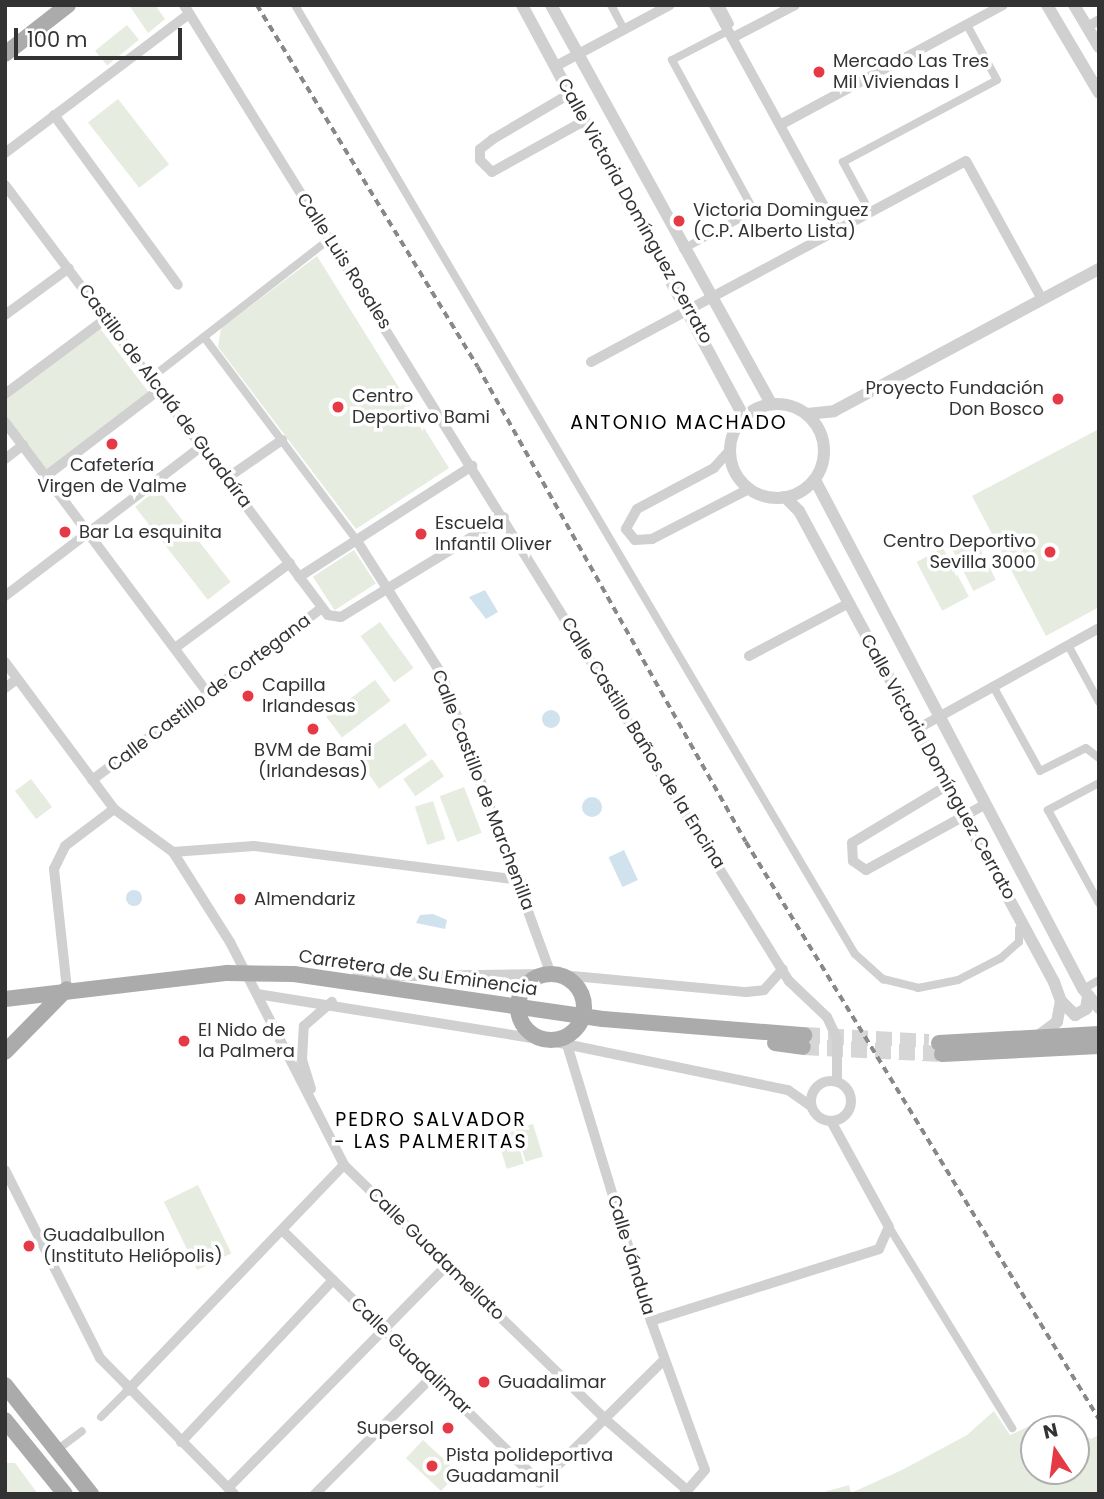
<!DOCTYPE html>
<html>
<head>
<meta charset="utf-8">
<style>
	body { margin:0 }
	#map { position:relative; width:1104px; height:1499px; overflow:hidden; background:#fff; font-family:Poppins,sans-serif }
	div>[style] { position:absolute }
	.green>* { inset:0; background:#e6ecdf; transform-origin:0 0 }
	.water>* { inset:0; background:#cfe2ee; transform-origin:0 0 }
	.round { border-radius:50% }
	.primary-tunnel>* { height:16px; margin-top:-8px; transform-origin:0; background:repeating-linear-gradient(90deg,#d6d6d6 0 16px,transparent 0 24px) }
	.pedestrian>* { height:8px; margin:-4px; padding:0 4px; transform-origin:4px; border-radius:4px; background:#d0d0d0 }
	.minor>* { height:10px; margin:-5px; padding:0 5px; transform-origin:5px; border-radius:5px; background:#d0d0d0 }
	.minor>.ring { margin:-5px; padding:0; box-sizing:content-box; background:none; border:10px solid #d0d0d0; border-radius:50% }
	.tertiary>* { height:12px; margin:-6px; padding:0 6px; transform-origin:6px; border-radius:6px; background:#d0d0d0 }
	.tertiary>.ring { margin:-6px; padding:0; box-sizing:content-box; background:none; border:12px solid #d0d0d0; border-radius:50% }
	.primary>* { height:16px; margin:-8px; padding:0 8px; transform-origin:8px; border-radius:8px; background:#ababab }
	.primary>.ring { margin:-8px; padding:0; box-sizing:content-box; background:none; border:16px solid #ababab; border-radius:50% }
	.rail>* { height:3.5px; margin-top:-1.75px; transform-origin:0; background:repeating-linear-gradient(90deg,#888 0 7px,transparent 0 12px) }
	.dots>* { width:19px; height:19px; translate:-50% -50%; box-sizing:border-box; border:4px solid #fff; border-radius:50% }
	span { translate:-50% -50%; white-space:nowrap; text-align:center; line-height:1.15; -webkit-text-stroke:7px #fff; paint-order:stroke }
	.poi-label { font-size:18px; color:#333 }
	.left { translate:0 -50%; text-align:left }
	.right { translate:-100% -50%; text-align:right }
	.street-label { font-size:18px; color:#333 }
	.neighbourhood-label { font-size:19px; color:#000; letter-spacing:2px }
	.frame { position:absolute; inset:0; border:7px solid #333; pointer-events:none }
	.north { position:absolute; left:1020px; top:1415px; width:70px; height:70px; box-sizing:border-box; background:#fff; border:2px solid #adadad; border-radius:50%; rotate:347deg; font-size:19px; font-weight:700; line-height:28px; text-align:center; color:#333 }
	.north::after { content:''; display:block; margin:auto; width:24px; height:32px; background:#e63946; clip-path:polygon(50% 0,100% 100%,50% 72%,0 100%) }
	.scale { position:absolute; left:14px; top:28px; width:168px; height:32px; box-sizing:border-box; border:4px solid #333; border-top:0; padding-left:9px; font-size:21px; line-height:24px; white-space:nowrap; color:#333; -webkit-text-stroke:5px #fff; paint-order:stroke }
</style>
</head>
<body>
<div id="map">
	<div class="green">
		<div style="clip-path:polygon(129px 5px,155px 5px,165px 19px,148px 33px)"></div>
		<div style="left:127px;top:25px;width:19px;height:41px;rotate:51deg"></div>
		<div style="left:118px;top:99px;width:83px;height:38px;rotate:52deg"></div>
		<div style="clip-path:polygon(317px 256px,449px 468px,356px 529px,218px 347px,221px 328px)"></div>
		<div style="clip-path:polygon(99px 327px,150px 394px,46px 470px,5px 416px,5px 396px)"></div>
		<div style="clip-path:polygon(1099px 429px,1099px 607px,1046px 636px,972px 496px)"></div>
		<div style="left:158px;top:489px;width:118px;height:29px;rotate:52deg"></div>
		<div style="left:974px;top:537px;width:48px;height:25px;rotate:63deg"></div>
		<div style="left:943px;top:548px;width:55px;height:30px;rotate:62deg"></div>
		<div style="left:354px;top:550px;width:40px;height:49px;rotate:57deg"></div>
		<div style="left:380px;top:622px;width:57px;height:24px;rotate:54deg"></div>
		<div style="left:375px;top:680px;width:26px;height:61px;rotate:53deg"></div>
		<div style="left:405px;top:723px;width:39px;height:59px;rotate:55deg"></div>
		<div style="left:432px;top:759px;width:21px;height:35px;rotate:55deg"></div>
		<div style="left:31px;top:779px;width:35px;height:20px;rotate:53deg"></div>
		<div style="left:464px;top:787px;width:49px;height:26px;rotate:69deg"></div>
		<div style="left:433px;top:801px;width:40px;height:19px;rotate:72deg"></div>
		<div style="left:533px;top:1124px;width:34px;height:18px;rotate:73deg"></div>
		<div style="left:514px;top:1131px;width:34px;height:18px;rotate:73deg"></div>
		<div style="left:198px;top:1185px;width:76px;height:38px;rotate:64deg"></div>
		<div style="clip-path:polygon(994px 1411px,1010px 1435px,1052px 1416px,1074px 1429px,1034px 1429px,1034px 1471px,1076px 1471px,1076px 1430px,1091px 1439px,1099px 1435px,1099px 1494px,817px 1494px,849px 1485px,851px 1493px,902px 1470px,967px 1435px)"></div>
		<div style="left:423px;top:1440px;width:48px;height:25px;rotate:43deg"></div>
		<div style="clip-path:polygon(5px 1463px,15px 1463px,38px 1494px,5px 1494px)"></div>
	</div>
	<div class="water">
		<div style="clip-path:polygon(485px 590px,498px 612px,486px 619px,469px 597px)"></div>
		<div class="round" style="left:542px;top:710px;width:18px;height:18px"></div>
		<div class="round" style="left:582px;top:797px;width:20px;height:20px"></div>
		<div style="left:624px;top:850px;width:33px;height:17px;rotate:65deg"></div>
		<div class="round" style="left:126px;top:890px;width:16px;height:16px"></div>
		<div style="clip-path:polygon(433px 914px,447px 920px,445px 929px,416px 923px,420px 915px)"></div>
	</div>
	<div class="primary-tunnel">
		<div style="left:804px;top:1035px;width:125px;rotate:3.2deg"></div>
		<div style="left:803px;top:1047px;width:139px;rotate:2.9deg"></div>
	</div>
	<div class="pedestrian">
		<div style="left:295px;top:5px;width:1102px;rotate:59.46deg"></div>
		<div style="left:855px;top:954px;width:38px;rotate:42deg"></div>
		<div style="left:883px;top:979px;width:36px;rotate:14deg"></div>
		<div style="left:918px;top:988px;width:41px;rotate:-11.3deg"></div>
		<div style="left:958px;top:980px;width:48px;rotate:-27.1deg"></div>
		<div style="left:1001px;top:958px;width:24px;rotate:-42deg"></div>
		<div style="left:1019px;top:942px;width:13px;rotate:-90deg"></div>
		<div style="left:611px;top:5px;width:27px;rotate:62deg"></div>
		<div style="left:720px;top:5px;width:21px;rotate:62deg"></div>
		<div style="left:870px;top:212px;width:57px;rotate:-118.4deg"></div>
		<div style="left:843px;top:162px;width:174px;rotate:-28deg"></div>
		<div style="left:997px;top:80px;width:63px;rotate:-118.6deg"></div>
		<div style="left:683px;top:249px;width:81px;rotate:-28.2deg"></div>
		<div style="left:754px;top:211px;width:172px;rotate:-118.5deg"></div>
		<div style="left:672px;top:60px;width:63px;rotate:-27.4deg"></div>
		<div style="left:204px;top:337px;width:255px;rotate:53.1deg"></div>
		<div style="left:151px;top:378px;width:228px;rotate:-37.9deg"></div>
		<div style="left:1068px;top:645px;width:65px;rotate:61.5deg"></div>
		<div style="left:993px;top:686px;width:97px;rotate:61.1deg"></div>
		<div style="left:1040px;top:771px;width:51px;rotate:-26.6deg"></div>
		<div style="left:1086px;top:748px;width:16px;rotate:38deg"></div>
		<div style="left:1099px;top:783px;width:58px;rotate:152.1deg"></div>
		<div style="left:1048px;top:810px;width:106px;rotate:61.3deg"></div>
		<div style="left:1083px;top:989px;width:18px;rotate:-29deg"></div>
		<div style="left:889px;top:1227px;width:236px;rotate:58.5deg"></div>
		<div style="left:101px;top:1417px;width:37px;rotate:-45deg"></div>
		<div style="left:57px;top:1450px;width:31px;rotate:-37deg"></div>
	</div>
	<div class="minor">
		<div style="left:184px;top:5px;width:1148px;rotate:58.21deg"></div>
		<div style="left:789px;top:981px;width:52px;rotate:43.5deg"></div>
		<div style="left:827px;top:1017px;width:23px;rotate:65deg"></div>
		<div style="left:837px;top:1038px;width:44px;rotate:90deg"></div>
		<div style="left:714px;top:5px;width:256px;rotate:61.3deg"></div>
		<div style="left:1087px;top:27px;width:14px;rotate:-30deg"></div>
		<div style="left:732px;top:38px;width:71px;rotate:-27.6deg"></div>
		<div style="left:556px;top:66px;width:129px;rotate:-28.2deg"></div>
		<div style="left:571px;top:93px;width:91px;rotate:149.5deg"></div>
		<div style="left:493px;top:139px;width:16px;rotate:142deg"></div>
		<div style="left:480px;top:149px;width:11px;rotate:90deg"></div>
		<div style="left:480px;top:160px;width:17px;rotate:45deg"></div>
		<div style="left:492px;top:172px;width:107px;rotate:-29deg"></div>
		<div style="left:54px;top:115px;width:210px;rotate:53.9deg"></div>
		<div style="left:780px;top:125px;width:253px;rotate:-28.3deg"></div>
		<div style="left:5px;top:153px;width:231px;rotate:-37.1deg"></div>
		<div style="left:5px;top:185px;width:538px;rotate:53.09deg"></div>
		<div style="left:328px;top:615px;width:13px;rotate:9deg"></div>
		<div style="left:341px;top:617px;width:191px;rotate:-31.5deg"></div>
		<div style="left:5px;top:315px;width:79px;rotate:-36.3deg"></div>
		<div style="left:591px;top:362px;width:425px;rotate:-28.2deg"></div>
		<div style="left:966px;top:161px;width:158px;rotate:61.2deg"></div>
		<div style="left:5px;top:394px;width:127px;rotate:-36.7deg"></div>
		<div style="left:5px;top:422px;width:339px;rotate:53.2deg"></div>
		<div style="left:730px;top:450px;width:24px;rotate:132deg"></div>
		<div style="left:714px;top:468px;width:87px;rotate:152deg"></div>
		<div style="left:637px;top:509px;width:23px;rotate:119deg"></div>
		<div style="left:626px;top:529px;width:14px;rotate:51deg"></div>
		<div style="left:635px;top:540px;width:17px;rotate:-3deg"></div>
		<div style="left:652px;top:539px;width:109px;rotate:-27.3deg"></div>
		<div style="left:5px;top:459px;width:23px;rotate:-38deg"></div>
		<div style="left:46px;top:476px;width:143px;rotate:-37.3deg"></div>
		<div style="left:227px;top:478px;width:67px;rotate:-34.6deg"></div>
		<div style="left:357px;top:541px;width:159px;rotate:57.6deg"></div>
		<div style="left:442px;top:675px;width:318px;rotate:70deg"></div>
		<div style="left:299px;top:577px;width:206px;rotate:-32.7deg"></div>
		<div style="left:5px;top:596px;width:248px;rotate:-37.3deg"></div>
		<div style="left:175px;top:648px;width:143px;rotate:-36.5deg"></div>
		<div style="left:749px;top:656px;width:113px;rotate:-27.9deg"></div>
		<div style="left:5px;top:662px;width:183px;rotate:53.4deg"></div>
		<div style="left:114px;top:809px;width:73px;rotate:36.1deg"></div>
		<div style="left:173px;top:852px;width:107px;rotate:57.7deg"></div>
		<div style="left:230px;top:942px;width:250px;rotate:62.9deg"></div>
		<div style="left:344px;top:1165px;width:364px;rotate:44.2deg"></div>
		<div style="left:605px;top:1419px;width:108px;rotate:40.9deg"></div>
		<div style="left:5px;top:688px;width:15px;rotate:-37deg"></div>
		<div style="left:917px;top:729px;width:208px;rotate:-29deg"></div>
		<div style="left:92px;top:780px;width:287px;rotate:-36.8deg"></div>
		<div style="left:948px;top:785px;width:112px;rotate:148.9deg"></div>
		<div style="left:852px;top:843px;width:18px;rotate:87deg"></div>
		<div style="left:853px;top:861px;width:16px;rotate:35deg"></div>
		<div style="left:866px;top:870px;width:135px;rotate:-28.8deg"></div>
		<div style="left:173px;top:852px;width:81px;rotate:-4.2deg"></div>
		<div style="left:254px;top:846px;width:269px;rotate:7.3deg"></div>
		<div style="left:356px;top:977px;width:195px;rotate:-0.9deg"></div>
		<div style="left:551px;top:974px;width:196px;rotate:5.3deg"></div>
		<div style="left:746px;top:992px;width:18px;rotate:-6deg"></div>
		<div style="left:764px;top:990px;width:28px;rotate:-48deg"></div>
		<div style="left:67px;top:989px;width:121px;rotate:-96.2deg"></div>
		<div style="left:54px;top:869px;width:25px;rotate:-64deg"></div>
		<div style="left:65px;top:846px;width:61px;rotate:-37.1deg"></div>
		<div style="left:257px;top:994px;width:286px;rotate:9.1deg"></div>
		<div style="left:565px;top:1038px;width:296px;rotate:73.1deg"></div>
		<div style="left:651px;top:1321px;width:158px;rotate:70.1deg"></div>
		<div style="left:705px;top:1470px;width:32px;rotate:131deg"></div>
		<div style="left:546px;top:1040px;width:247px;rotate:11.7deg"></div>
		<div style="left:788px;top:1090px;width:28px;rotate:35deg"></div>
		<div class="ring" style="left:811px;top:1081px;width:30px;height:30px"></div>
		<div style="left:311px;top:1089px;width:30px;rotate:-107deg"></div>
		<div style="left:302px;top:1060px;width:34px;rotate:-87deg"></div>
		<div style="left:304px;top:1026px;width:37px;rotate:-41deg"></div>
		<div style="left:5px;top:1170px;width:211px;rotate:63.2deg"></div>
		<div style="left:100px;top:1358px;width:191px;rotate:45.4deg"></div>
		<div style="left:282px;top:1230px;width:361px;rotate:44.4deg"></div>
		<div style="left:540px;top:1483px;width:175px;rotate:-44.8deg"></div>
		<div style="left:651px;top:1321px;width:239px;rotate:-17.5deg"></div>
		<div style="left:879px;top:1249px;width:24px;rotate:-66deg"></div>
		<div style="left:889px;top:1227px;width:121px;rotate:-118.7deg"></div>
		<div style="left:127px;top:1391px;width:313px;rotate:-46.2deg"></div>
		<div style="left:181px;top:1442px;width:222px;rotate:-46.8deg"></div>
		<div style="left:228px;top:1488px;width:313px;rotate:-45.5deg"></div>
		<div style="left:315px;top:1494px;width:165px;rotate:-45deg"></div>
	</div>
	<div class="tertiary">
		<div style="left:522px;top:5px;width:469px;rotate:61.7deg"></div>
		<div style="left:551px;top:5px;width:456px;rotate:61.1deg"></div>
		<div style="left:1047px;top:5px;width:102px;rotate:59.4deg"></div>
		<div style="left:1074px;top:5px;width:49px;rotate:59.2deg"></div>
		<div class="ring" style="left:730px;top:404px;width:82px;height:82px"></div>
		<div style="left:807px;top:414px;width:27px;rotate:-6deg"></div>
		<div style="left:834px;top:411px;width:301px;rotate:-28.2deg"></div>
		<div style="left:815px;top:480px;width:575px;rotate:62.23deg"></div>
		<div style="left:1083px;top:989px;width:25px;rotate:50deg"></div>
		<div style="left:785px;top:497px;width:20px;rotate:45deg"></div>
		<div style="left:799px;top:511px;width:536px;rotate:61.57deg"></div>
		<div style="left:1054px;top:982px;width:20px;rotate:70deg"></div>
		<div style="left:1061px;top:1001px;width:21px;rotate:101deg"></div>
		<div style="left:1057px;top:1022px;width:26px;rotate:143deg"></div>
		<div style="left:1061px;top:1001px;width:20px;rotate:45deg"></div>
		<div style="left:1075px;top:1015px;width:13px;rotate:-29deg"></div>
		<div style="left:1086px;top:1009px;width:13px;rotate:-81deg"></div>
	</div>
	<div class="primary">
		<div style="left:5px;top:54px;width:80px;rotate:-37.9deg"></div>
		<div class="ring" style="left:518px;top:974px;width:50px;height:50px"></div>
		<div style="left:5px;top:999px;width:224px;rotate:-6.7deg"></div>
		<div style="left:227px;top:973px;width:67px;rotate:0.9deg"></div>
		<div style="left:294px;top:974px;width:312px;rotate:8.3deg"></div>
		<div style="left:603px;top:1019px;width:202px;rotate:4.6deg"></div>
		<div style="left:775px;top:1043px;width:28px;rotate:8deg"></div>
		<div style="left:939px;top:1043px;width:160px;rotate:-3.2deg"></div>
		<div style="left:5px;top:1052px;width:88px;rotate:-45.5deg"></div>
		<div style="left:942px;top:1054px;width:157px;rotate:-2.9deg"></div>
		<div style="left:5px;top:1385px;width:139px;rotate:51.7deg"></div>
		<div style="left:5px;top:1420px;width:95px;rotate:51deg"></div>
	</div>
	<div class="rail">
		<div style="left:257px;top:5px;width:424px;rotate:58.6deg"></div>
		<div style="left:478px;top:367px;width:545px;rotate:60.57deg"></div>
		<div style="left:746px;top:842px;width:676px;rotate:58.54deg"></div>
	</div>
	<div class="dots">
		<div style="left:819px;top:72px;background:#e63946"></div>
		<div style="left:679px;top:221px;background:#e63946"></div>
		<div style="left:1058px;top:399px;background:#e63946"></div>
		<div style="left:338px;top:407px;background:#e63946"></div>
		<div style="left:112px;top:444px;background:#e63946"></div>
		<div style="left:65px;top:532px;background:#e63946"></div>
		<div style="left:421px;top:534px;background:#e63946"></div>
		<div style="left:1050px;top:552px;background:#e63946"></div>
		<div style="left:248px;top:696px;background:#e63946"></div>
		<div style="left:313px;top:729px;background:#e63946"></div>
		<div style="left:240px;top:899px;background:#e63946"></div>
		<div style="left:184px;top:1041px;background:#e63946"></div>
		<div style="left:29px;top:1246px;background:#e63946"></div>
		<div style="left:484px;top:1382px;background:#e63946"></div>
		<div style="left:448px;top:1428px;background:#e63946"></div>
		<div style="left:432px;top:1466px;background:#e63946"></div>
	</div>
	<div class="poi-label">
		<span class="left" style="left:833px;top:72px">Mercado Las Tres<br>Mil Viviendas I</span>
		<span class="left" style="left:693px;top:221px">Victoria Dominguez<br>(C.P. Alberto Lista)</span>
		<span class="right" style="left:1044px;top:399px">Proyecto Fundación<br>Don Bosco</span>
		<span class="left" style="left:352px;top:407px">Centro<br>Deportivo Bami</span>
		<span style="left:112px;top:476px">Cafetería<br>Virgen de Valme</span>
		<span class="left" style="left:435px;top:534px">Escuela<br>Infantil Oliver</span>
		<span class="left" style="left:79px;top:532px">Bar La esquinita</span>
		<span class="right" style="left:1036px;top:552px">Centro Deportivo<br>Sevilla 3000</span>
		<span class="left" style="left:262px;top:696px">Capilla<br>Irlandesas</span>
		<span style="left:313px;top:761px">BVM de Bami<br>(Irlandesas)</span>
		<span class="left" style="left:254px;top:899px">Almendariz</span>
		<span class="left" style="left:198px;top:1041px">El Nido de<br>la Palmera</span>
		<span class="left" style="left:43px;top:1246px">Guadalbullon<br>(Instituto Heliópolis)</span>
		<span class="left" style="left:498px;top:1382px">Guadalimar</span>
		<span class="right" style="left:434px;top:1428px">Supersol</span>
		<span class="left" style="left:446px;top:1466px">Pista polideportiva<br>Guadamanil</span>
	</div>
	<div class="street-label">
		<span style="left:635px;top:211px;rotate:61deg">Calle Victoria Domínguez Cerrato</span>
		<span style="left:344px;top:261px;rotate:57deg">Calle Luis Rosales</span>
		<span style="left:165px;top:396px;rotate:53deg">Castillo de Alcalá de Guadaíra</span>
		<span style="left:209px;top:693px;rotate:-37deg">Calle Castillo de Cortegana</span>
		<span style="left:643px;top:743px;rotate:58deg">Calle Castillo Baños de la Encina</span>
		<span style="left:938px;top:767px;rotate:61deg">Calle Victoria Domínguez Cerrato</span>
		<span style="left:483px;top:790px;rotate:69deg">Calle Castillo de Marchenilla</span>
		<span style="left:418px;top:973px;rotate:8deg">Carretera de Su Eminencia</span>
		<span style="left:436px;top:1254px;rotate:44deg">Calle Guadamellato</span>
		<span style="left:631px;top:1255px;rotate:73deg">Calle Jándula</span>
		<span style="left:411px;top:1356px;rotate:44deg">Calle Guadalimar</span>
	</div>
	<div class="neighbourhood-label">
		<span style="left:679px;top:423px">ANTONIO MACHADO</span>
		<span style="left:431px;top:1131px">PEDRO SALVADOR<br>- LAS PALMERITAS</span>
	</div>
	<div class="frame"></div>
	<div class="north">N</div>
	<div class="scale">100 m</div>
</div>
</body>
</html>
